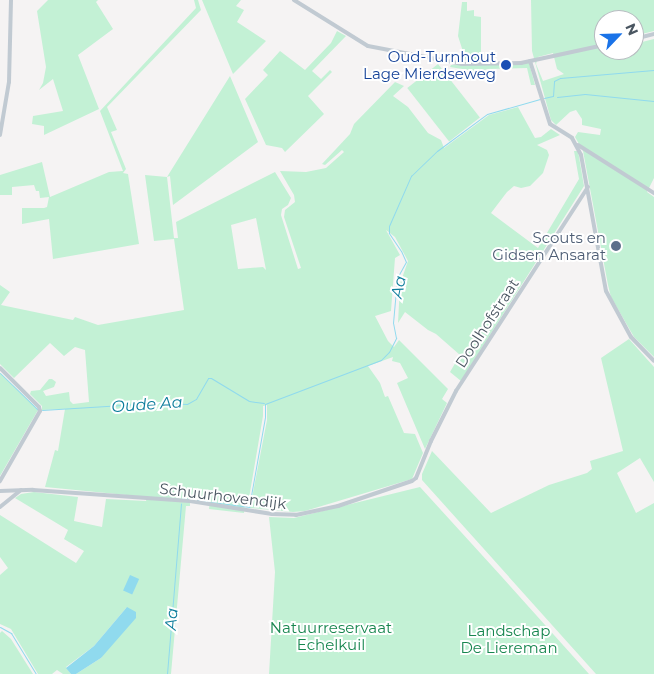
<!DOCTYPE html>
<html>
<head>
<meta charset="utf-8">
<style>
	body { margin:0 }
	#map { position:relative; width:654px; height:674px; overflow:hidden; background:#f5f3f3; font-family:Montserrat,sans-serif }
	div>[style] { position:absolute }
	.green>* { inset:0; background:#c3f1d5; transform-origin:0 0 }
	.water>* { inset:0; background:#90daee; transform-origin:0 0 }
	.stream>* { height:1px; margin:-0.5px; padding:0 0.5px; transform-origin:0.5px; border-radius:0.5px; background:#90daee }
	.minor>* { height:4px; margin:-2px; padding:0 2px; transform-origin:2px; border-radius:2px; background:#c1cad2 }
	.dots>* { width:14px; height:14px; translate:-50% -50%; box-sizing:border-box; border:2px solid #fff; border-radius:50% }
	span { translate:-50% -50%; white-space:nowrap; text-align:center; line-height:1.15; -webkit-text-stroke:4px #fff; paint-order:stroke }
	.transit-label { font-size:15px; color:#164399 }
	.right { translate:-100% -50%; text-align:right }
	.service-label { font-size:15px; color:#4e5e75 }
	.street-label { font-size:15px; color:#4a5661 }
	.park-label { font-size:15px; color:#17864f }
	.water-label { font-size:16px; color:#0c7c9b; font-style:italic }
	.north { position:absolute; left:594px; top:10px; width:50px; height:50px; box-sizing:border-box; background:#fff; border:1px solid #b7bbc0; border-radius:50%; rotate:66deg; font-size:14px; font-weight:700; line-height:20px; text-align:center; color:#4a5661 }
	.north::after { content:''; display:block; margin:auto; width:18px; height:22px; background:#1a73e8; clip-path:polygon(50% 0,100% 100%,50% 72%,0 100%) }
</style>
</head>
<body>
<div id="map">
	<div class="green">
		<div style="clip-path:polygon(48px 0,98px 0,96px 2px,113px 29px,78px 55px,99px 109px,44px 135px,44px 126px,32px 124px,33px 116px,63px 111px,53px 79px,39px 90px,43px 83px,46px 67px,37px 11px)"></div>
		<div style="clip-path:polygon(194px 0,198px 0,201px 10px,107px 107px,117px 130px,111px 132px,126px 169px,123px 173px,128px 174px,139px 244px,53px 259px,49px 219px,22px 224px,22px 208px,44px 208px,47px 207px,49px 197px,40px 198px,39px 191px,36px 191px,34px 185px,12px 187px,12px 195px,0 195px,0 175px,42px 162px,50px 197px,109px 172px,123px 171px,100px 111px,196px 8px)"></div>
		<div style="clip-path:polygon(202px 0,241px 0,236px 6px,244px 10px,237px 22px,266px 41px,233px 74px)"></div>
		<div style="clip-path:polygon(evenodd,531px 0,654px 0,654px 31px,634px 36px,634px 20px,604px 20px,604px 50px,634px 50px,634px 44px,654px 39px,654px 178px,647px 192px,654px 197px,654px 357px,634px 337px,611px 297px,608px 285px,583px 151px,575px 137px,578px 132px,600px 135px,601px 129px,582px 125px,582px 119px,576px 110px,570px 112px,556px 125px,551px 120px,532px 51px,531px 0,553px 53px,557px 69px,564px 74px,543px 81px,536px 64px,538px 57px,553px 53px)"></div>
		<div style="clip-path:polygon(462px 2px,467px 2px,467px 11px,474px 10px,474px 16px,481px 17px,481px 60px,466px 61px,458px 36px)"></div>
		<div style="clip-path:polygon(337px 31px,346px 36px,312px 71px,321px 79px,330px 70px,332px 72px,308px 96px,324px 114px,285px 152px,282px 148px,266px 145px,245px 99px,268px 75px,263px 70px,280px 51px,305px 70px,331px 43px)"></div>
		<div style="clip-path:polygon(529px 63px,535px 85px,531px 85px,527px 68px,487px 69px,481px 72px,450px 67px,451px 65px)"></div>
		<div style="left:438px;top:64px;width:68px;height:39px;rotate:52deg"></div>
		<div style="clip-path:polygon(evenodd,230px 76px,258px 142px,173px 205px,170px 176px,167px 177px,174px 238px,178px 238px,176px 222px,275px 172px,291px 198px,288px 205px,282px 209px,281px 215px,298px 269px,301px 268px,284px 217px,285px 210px,295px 202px,294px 195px,280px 171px,306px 172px,326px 168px,344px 152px,342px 150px,325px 165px,322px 164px,350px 134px,354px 124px,395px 82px,404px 86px,393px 96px,408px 107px,428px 133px,441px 140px,444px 148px,489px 115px,518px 107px,535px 138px,541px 137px,551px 129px,560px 135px,537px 145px,547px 150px,549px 155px,543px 173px,530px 186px,521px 188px,514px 186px,507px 192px,491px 213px,538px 248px,579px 179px,574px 151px,578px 151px,584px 186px,461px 381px,450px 372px,460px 355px,436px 334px,428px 330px,405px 312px,398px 323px,400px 284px,408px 261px,395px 237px,386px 230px,400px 255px,395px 258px,391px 311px,375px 316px,388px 341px,394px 347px,399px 340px,448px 389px,442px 399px,447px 403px,425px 449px,397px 383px,408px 378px,400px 363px,392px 361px,393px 357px,368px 366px,380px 383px,385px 397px,388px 396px,404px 433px,415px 434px,423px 453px,412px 479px,305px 511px,293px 512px,250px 508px,267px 420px,267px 405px,263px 406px,263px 416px,248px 504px,245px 504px,244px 513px,209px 509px,210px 499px,190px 496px,190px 506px,186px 506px,171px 674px,76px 674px,101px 658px,127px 607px,94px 646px,66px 667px,71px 674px,63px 674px,57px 670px,52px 674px,38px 674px,11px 629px,0 624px,0 575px,8px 568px,0 557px,0 515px,76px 563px,84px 551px,64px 539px,68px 530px,15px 498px,21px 494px,34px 492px,78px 497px,74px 521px,102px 527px,106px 499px,146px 501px,147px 497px,45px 487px,55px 450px,58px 451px,65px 409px,42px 410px,42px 406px,30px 394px,31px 391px,40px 390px,49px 379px,52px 379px,56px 382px,54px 387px,43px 391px,46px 396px,69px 392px,70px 401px,73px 404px,89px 402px,85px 350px,75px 347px,64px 356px,50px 343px,14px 378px,0 364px,0 285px,10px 292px,1px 305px,73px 320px,75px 317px,98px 325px,184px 310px,174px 239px,154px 241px,145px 175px,167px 177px,230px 76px,256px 218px,266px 270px,263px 267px,238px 269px,231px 225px,256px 218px)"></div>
		<div style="clip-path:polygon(629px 339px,654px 367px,654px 482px,640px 458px,617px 473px,636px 513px,654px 503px,654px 674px,596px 674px,422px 480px,422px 474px,432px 451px,491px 513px,549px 485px,587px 473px,592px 469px,590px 461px,623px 451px,601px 358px)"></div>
		<div style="clip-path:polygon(0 373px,38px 410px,0 476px)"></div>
		<div style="clip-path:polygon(420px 487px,502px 577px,589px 674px,269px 674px,275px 572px,269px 517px,294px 518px)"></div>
		<div style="clip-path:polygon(2px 631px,11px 639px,33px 674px,0 674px,0 633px)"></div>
	</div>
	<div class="water">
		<div style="left:130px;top:575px;width:10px;height:17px;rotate:24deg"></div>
		<div style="clip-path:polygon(127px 607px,136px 612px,136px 618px,101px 658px,76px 674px,71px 674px,66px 668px,94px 646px)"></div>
	</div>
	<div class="stream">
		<div style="left:557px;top:97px;width:28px;rotate:-6deg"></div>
		<div style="left:585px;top:94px;width:69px;rotate:5.8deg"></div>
		<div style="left:544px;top:98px;width:9px;rotate:-13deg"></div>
		<div style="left:553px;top:96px;width:15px;rotate:-86deg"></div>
		<div style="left:554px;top:81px;width:7px;rotate:-27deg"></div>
		<div style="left:560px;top:78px;width:94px;rotate:-4.9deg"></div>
		<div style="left:0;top:373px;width:53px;rotate:44.2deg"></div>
		<div style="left:42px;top:410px;width:113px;rotate:-3.5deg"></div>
		<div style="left:155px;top:403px;width:32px;rotate:2deg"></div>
		<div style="left:187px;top:404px;width:10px;rotate:-29deg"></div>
		<div style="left:196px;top:399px;width:24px;rotate:-60deg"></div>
		<div style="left:208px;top:378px;width:3px"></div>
		<div style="left:211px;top:378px;width:44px;rotate:31.2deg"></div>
		<div style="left:249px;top:401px;width:15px;rotate:8deg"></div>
		<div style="left:182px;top:498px;width:68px;rotate:7.7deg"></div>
		<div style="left:249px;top:507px;width:91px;rotate:-79.9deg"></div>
		<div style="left:265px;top:417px;width:13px;rotate:-90deg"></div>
		<div style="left:265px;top:404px;width:124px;rotate:-20.8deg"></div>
		<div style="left:381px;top:360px;width:11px;rotate:-45deg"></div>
		<div style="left:389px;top:352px;width:16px;rotate:-63deg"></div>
		<div style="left:396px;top:338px;width:15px;rotate:-101deg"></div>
		<div style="left:393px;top:323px;width:45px;rotate:-84.9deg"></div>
		<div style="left:397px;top:278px;width:18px;rotate:-61deg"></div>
		<div style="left:406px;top:262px;width:12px;rotate:-114deg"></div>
		<div style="left:401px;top:251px;width:22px;rotate:-124deg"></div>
		<div style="left:389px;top:233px;width:7px;rotate:-90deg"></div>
		<div style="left:389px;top:226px;width:55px;rotate:-66.3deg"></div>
		<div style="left:411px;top:176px;width:36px;rotate:-44deg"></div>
		<div style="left:437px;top:151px;width:62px;rotate:-36.5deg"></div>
		<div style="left:487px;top:114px;width:55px;rotate:-15.8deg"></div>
		<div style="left:0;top:627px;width:13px;rotate:29deg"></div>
		<div style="left:11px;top:633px;width:48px;rotate:58.6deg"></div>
		<div style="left:167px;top:674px;width:171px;rotate:-85.3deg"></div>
	</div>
	<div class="minor">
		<div style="left:294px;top:0;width:87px;rotate:31.9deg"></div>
		<div style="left:368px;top:46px;width:96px;rotate:10.8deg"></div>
		<div style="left:462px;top:64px;width:59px;rotate:-1deg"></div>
		<div style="left:521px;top:63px;width:85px;rotate:-12.2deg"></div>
		<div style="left:634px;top:39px;width:21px;rotate:-14deg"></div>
		<div style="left:530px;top:61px;width:66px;rotate:72.4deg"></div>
		<div style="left:550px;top:124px;width:26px;rotate:32deg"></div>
		<div style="left:572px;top:138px;width:19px;rotate:62deg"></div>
		<div style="left:581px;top:155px;width:138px;rotate:79.6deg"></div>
		<div style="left:606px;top:291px;width:52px;rotate:61.5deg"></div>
		<div style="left:631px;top:337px;width:33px;rotate:46deg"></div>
		<div style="left:0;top:135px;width:54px;rotate:-80.4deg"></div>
		<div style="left:9px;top:82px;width:82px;rotate:-88.6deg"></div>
		<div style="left:578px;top:145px;width:90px;rotate:32.3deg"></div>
		<div style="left:0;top:368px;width:55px;rotate:45deg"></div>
		<div style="left:39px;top:407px;width:4px;rotate:76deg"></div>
		<div style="left:40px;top:411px;width:81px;rotate:119.7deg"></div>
		<div style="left:0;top:491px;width:33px;rotate:-2deg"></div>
		<div style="left:33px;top:490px;width:157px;rotate:4deg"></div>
		<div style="left:190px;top:501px;width:83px;rotate:9deg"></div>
		<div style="left:272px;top:514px;width:24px;rotate:2deg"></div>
		<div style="left:296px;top:515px;width:43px;rotate:-12.1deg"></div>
		<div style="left:338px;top:506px;width:78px;rotate:-18.7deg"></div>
		<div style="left:412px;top:481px;width:5px;rotate:-37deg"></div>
		<div style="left:416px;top:478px;width:40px;rotate:-68deg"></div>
		<div style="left:431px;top:441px;width:56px;rotate:-63.4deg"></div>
		<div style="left:456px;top:391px;width:243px;rotate:-57.1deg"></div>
		<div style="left:0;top:507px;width:27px;rotate:-39deg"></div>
	</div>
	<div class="dots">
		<div style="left:506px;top:65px;background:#1a4fb4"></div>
		<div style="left:616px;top:246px;background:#5c6f8a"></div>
	</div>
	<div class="transit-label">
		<span class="right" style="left:496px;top:65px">Oud-Turnhout<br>Lage Mierdseweg</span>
	</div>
	<div class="service-label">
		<span class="right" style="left:606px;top:246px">Scouts en<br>Gidsen Ansarat</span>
	</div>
	<div class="street-label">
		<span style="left:487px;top:323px;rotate:-57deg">Doolhofstraat</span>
		<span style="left:223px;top:496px;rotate:7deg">Schuurhovendijk</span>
	</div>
	<div class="park-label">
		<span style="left:331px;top:636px">Natuurreservaat<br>Echelkuil</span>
		<span style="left:509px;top:639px">Landschap<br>De Liereman</span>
	</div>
	<div class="water-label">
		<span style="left:399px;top:287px;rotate:-78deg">Aa</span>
		<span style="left:147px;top:405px;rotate:-4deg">Oude Aa</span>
		<span style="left:172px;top:619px;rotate:-85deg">Aa</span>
	</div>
	<div class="north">N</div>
</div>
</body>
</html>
